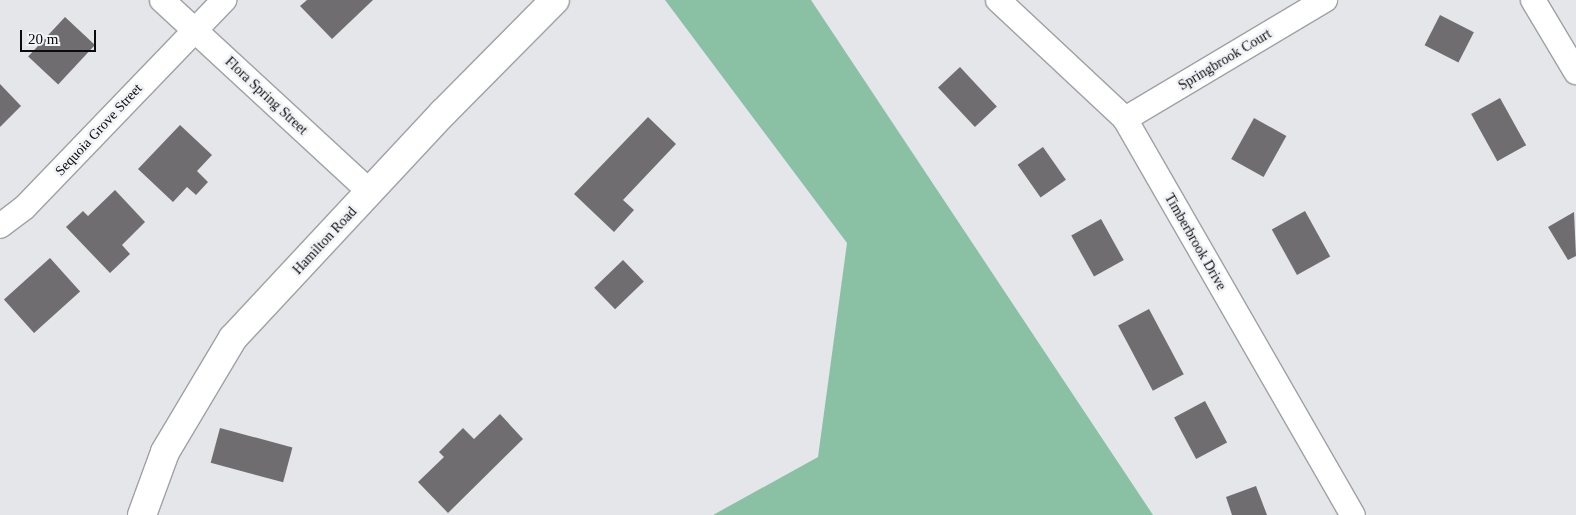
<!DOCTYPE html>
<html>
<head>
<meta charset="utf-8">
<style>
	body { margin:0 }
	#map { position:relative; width:1576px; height:515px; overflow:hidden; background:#e4e6ea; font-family:Georgia,serif }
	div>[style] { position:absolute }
	.green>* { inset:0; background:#8ac1a5 }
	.building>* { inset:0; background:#706d70; transform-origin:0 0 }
	.roads { filter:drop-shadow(1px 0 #a0a1a5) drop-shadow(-1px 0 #a0a1a5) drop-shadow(0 1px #a0a1a5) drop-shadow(0 -1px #a0a1a5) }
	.street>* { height:24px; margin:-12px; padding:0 12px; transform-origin:12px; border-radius:12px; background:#fff }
	.secondary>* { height:28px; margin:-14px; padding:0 14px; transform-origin:14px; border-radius:14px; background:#fff }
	span { translate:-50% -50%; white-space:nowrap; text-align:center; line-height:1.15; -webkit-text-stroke:5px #f1f3f7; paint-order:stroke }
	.street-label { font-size:14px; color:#0b0b0d }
	.scale { position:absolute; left:20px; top:30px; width:76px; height:22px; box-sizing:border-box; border:2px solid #0b0b0d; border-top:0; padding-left:6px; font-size:15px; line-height:18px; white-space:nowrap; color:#0b0b0d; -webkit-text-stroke:4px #f1f3f7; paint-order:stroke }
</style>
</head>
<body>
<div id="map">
	<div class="green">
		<div style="clip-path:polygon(665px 0,811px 0,1153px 515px,713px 515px,818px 457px,847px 243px)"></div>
	</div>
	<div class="building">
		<div style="clip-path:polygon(307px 0,373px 0,332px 39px,300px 6px)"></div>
		<div style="left:1440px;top:15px;width:38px;height:34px;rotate:27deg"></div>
		<div style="left:65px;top:17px;width:41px;height:54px;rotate:43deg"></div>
		<div style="left:960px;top:67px;width:54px;height:30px;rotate:47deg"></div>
		<div style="clip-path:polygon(0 84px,21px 106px,0 127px)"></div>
		<div style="left:1500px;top:98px;width:54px;height:33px;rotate:61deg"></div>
		<div style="clip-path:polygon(648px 117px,676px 144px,623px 200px,634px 210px,614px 232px,574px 194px)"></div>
		<div style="left:1254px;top:118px;width:37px;height:47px;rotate:29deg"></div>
		<div style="clip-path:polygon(180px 125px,212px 155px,197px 171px,208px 182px,196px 195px,187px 187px,173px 202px,138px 169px)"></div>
		<div style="left:1043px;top:147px;width:40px;height:31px;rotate:55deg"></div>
		<div style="clip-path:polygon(115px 190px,145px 222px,122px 245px,130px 254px,110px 273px,66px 227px,83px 211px,88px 216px)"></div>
		<div style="left:1305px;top:211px;width:52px;height:38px;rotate:61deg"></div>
		<div style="clip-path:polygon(1574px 212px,1576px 256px,1568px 260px,1548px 227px)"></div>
		<div style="left:1101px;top:219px;width:47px;height:34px;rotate:61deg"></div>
		<div style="left:50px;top:258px;width:45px;height:62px;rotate:48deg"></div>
		<div style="left:623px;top:260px;width:30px;height:40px;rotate:46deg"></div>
		<div style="left:1149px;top:309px;width:74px;height:35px;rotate:62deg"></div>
		<div style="left:1205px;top:401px;width:47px;height:35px;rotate:62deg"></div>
		<div style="clip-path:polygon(500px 414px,523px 439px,448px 513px,418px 482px,444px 457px,439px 452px,463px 428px,474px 439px)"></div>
		<div style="left:220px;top:428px;width:75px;height:36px;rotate:15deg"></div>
		<div style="clip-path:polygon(1256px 486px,1267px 515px,1232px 515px,1226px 497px)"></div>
	</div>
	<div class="roads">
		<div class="street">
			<div style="left:162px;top:0;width:283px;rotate:42.7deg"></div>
			<div style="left:998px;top:0;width:174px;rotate:43.1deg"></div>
			<div style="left:1125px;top:119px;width:457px;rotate:60.1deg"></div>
			<div style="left:1533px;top:0;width:84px;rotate:59.2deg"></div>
			<div style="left:1125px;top:119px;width:233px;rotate:-30.8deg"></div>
			<div style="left:0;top:226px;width:30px;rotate:-37deg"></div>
			<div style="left:24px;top:208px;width:289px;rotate:-46.1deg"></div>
		</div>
		<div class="secondary">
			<div style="left:142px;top:515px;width:67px;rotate:-69.9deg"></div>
			<div style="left:165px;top:452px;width:133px;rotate:-59.2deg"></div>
			<div style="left:233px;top:338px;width:308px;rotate:-47deg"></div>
			<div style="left:443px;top:113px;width:159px;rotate:-45.3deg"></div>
		</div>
	</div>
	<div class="street-label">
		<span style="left:1225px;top:60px;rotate:-31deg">Springbrook Court</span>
		<span style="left:266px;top:96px;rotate:43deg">Flora Spring Street</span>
		<span style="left:99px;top:130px;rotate:-47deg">Sequoia Grove Street</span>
		<span style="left:325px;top:241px;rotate:-47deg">Hamilton Road</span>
		<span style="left:1195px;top:242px;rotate:60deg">Timberbrook Drive</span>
	</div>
	<div class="scale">20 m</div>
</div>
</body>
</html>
